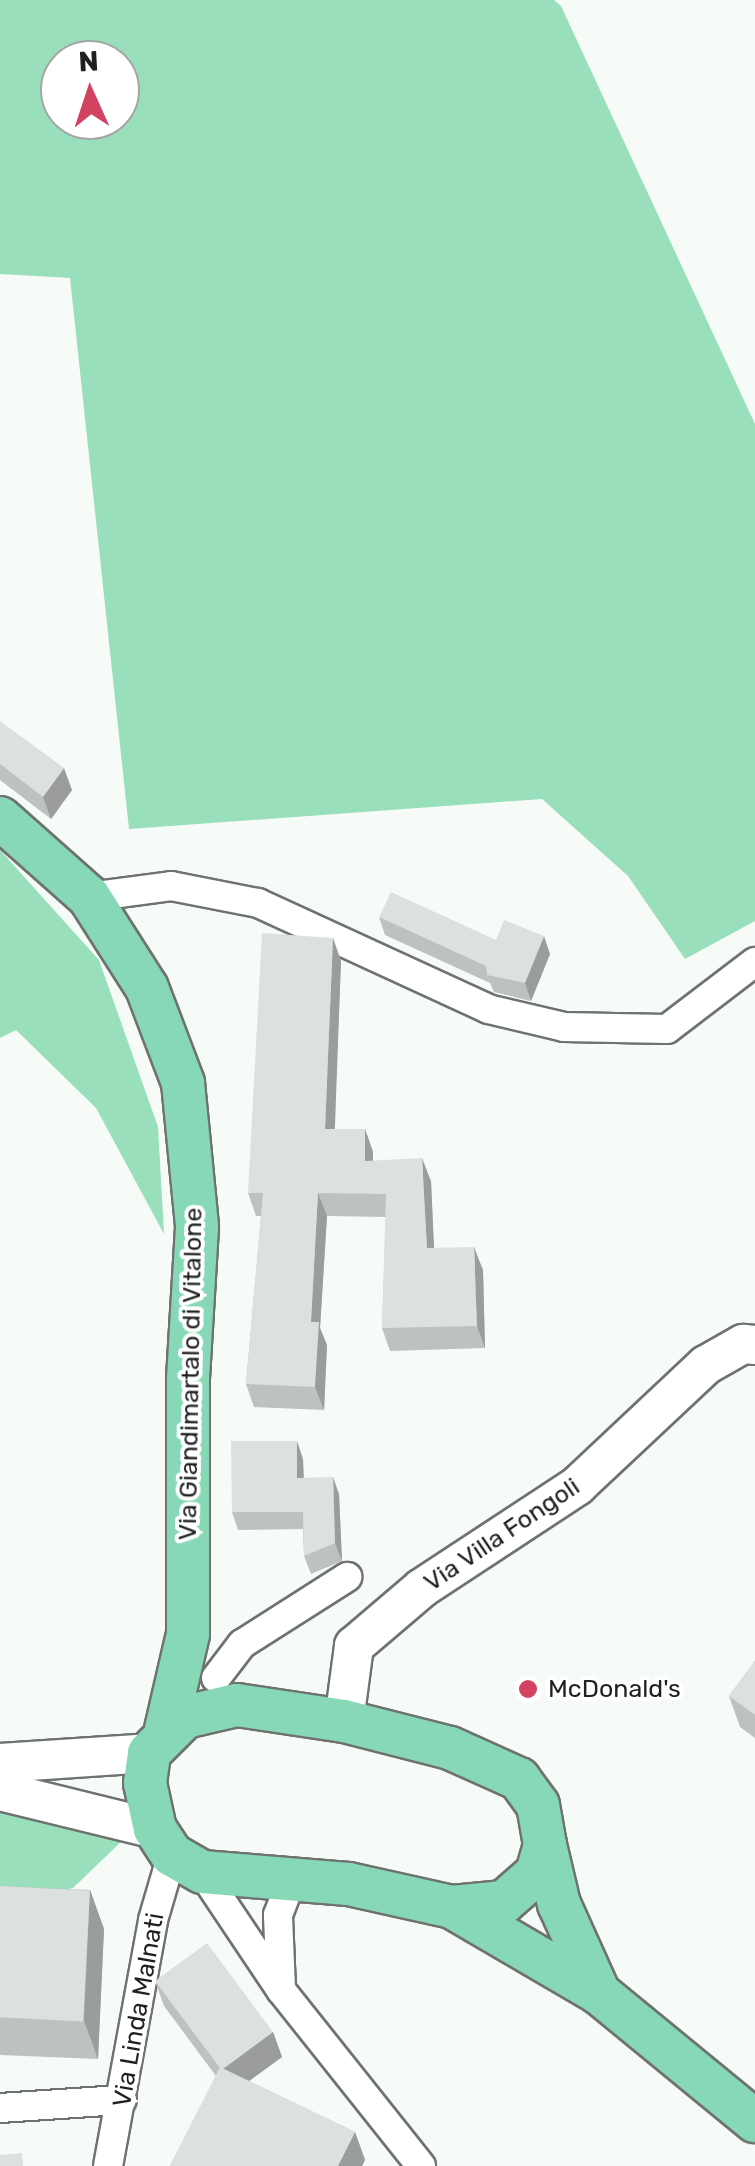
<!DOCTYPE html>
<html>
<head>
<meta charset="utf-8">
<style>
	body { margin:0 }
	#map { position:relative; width:755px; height:2166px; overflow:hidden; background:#f6fbf8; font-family:Rubik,sans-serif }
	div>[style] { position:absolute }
	.green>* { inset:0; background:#9adfbc }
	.roads { filter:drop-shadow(2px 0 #6e7270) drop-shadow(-2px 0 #6e7270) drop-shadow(0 2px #6e7270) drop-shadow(0 -2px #6e7270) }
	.street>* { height:28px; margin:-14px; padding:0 14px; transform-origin:14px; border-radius:14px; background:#fff }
	.secondary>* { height:38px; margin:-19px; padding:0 19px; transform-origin:19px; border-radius:19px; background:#fff }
	.primary>* { height:42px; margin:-21px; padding:0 21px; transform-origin:21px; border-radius:21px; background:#86d8b7 }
	.wall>* { inset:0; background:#bdc1bf }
	.shaded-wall>* { inset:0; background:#9a9d9b }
	.building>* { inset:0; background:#dce0de; transform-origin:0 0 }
	.dots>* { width:28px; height:28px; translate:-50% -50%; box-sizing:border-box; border:5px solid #fff; border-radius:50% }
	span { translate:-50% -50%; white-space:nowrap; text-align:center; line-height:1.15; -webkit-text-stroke:8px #fff; paint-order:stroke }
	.street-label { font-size:25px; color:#1f2120 }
	.poi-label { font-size:25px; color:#1f2120 }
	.left { translate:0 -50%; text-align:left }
	.north { position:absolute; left:40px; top:40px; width:100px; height:100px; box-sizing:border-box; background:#fff; border:2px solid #a5a6a6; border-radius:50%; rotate:357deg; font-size:28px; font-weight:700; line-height:40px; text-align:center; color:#1f2120 }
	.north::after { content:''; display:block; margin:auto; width:35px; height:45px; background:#d24362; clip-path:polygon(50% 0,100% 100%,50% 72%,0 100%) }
</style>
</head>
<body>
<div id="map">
	<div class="green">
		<div style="clip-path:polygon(evenodd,0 0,554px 0,561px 6px,755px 424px,755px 921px,685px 959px,628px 876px,542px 799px,129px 829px,70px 278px,0 274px,0 0,120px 60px,120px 120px,60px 120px,60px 60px,120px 60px)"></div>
		<div style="clip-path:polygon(0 850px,99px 960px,158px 1127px,164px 1234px,96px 1108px,16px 1030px,0 1038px)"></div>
		<div style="clip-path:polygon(0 1802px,126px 1837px,73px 1888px,0 1902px)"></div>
	</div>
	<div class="roads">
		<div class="street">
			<div style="left:89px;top:897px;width:83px;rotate:-7.6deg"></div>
			<div style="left:171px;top:886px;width:89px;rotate:11.1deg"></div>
			<div style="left:258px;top:903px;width:253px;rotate:24.7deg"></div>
			<div style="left:488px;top:1009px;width:78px;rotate:13.3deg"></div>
			<div style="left:564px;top:1027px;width:103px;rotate:1.1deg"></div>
			<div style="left:667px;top:1029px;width:111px;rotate:-37.3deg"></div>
			<div style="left:216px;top:1678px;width:43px;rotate:-52.6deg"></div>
			<div style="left:242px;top:1644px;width:125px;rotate:-32.5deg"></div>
			<div style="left:202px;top:1872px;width:142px;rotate:56.2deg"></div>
			<div style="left:281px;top:1990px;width:225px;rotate:51.5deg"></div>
			<div style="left:281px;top:1988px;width:73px;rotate:-92.4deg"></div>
			<div style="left:278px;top:1915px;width:40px;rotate:-69deg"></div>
			<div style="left:0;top:2108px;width:122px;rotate:-3.8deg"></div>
			<div style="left:108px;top:2166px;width:250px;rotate:-79.6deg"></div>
			<div style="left:153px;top:1920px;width:68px;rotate:-73.7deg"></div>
		</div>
		<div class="secondary">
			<div style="left:344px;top:1721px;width:76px;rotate:-82.4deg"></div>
			<div style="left:354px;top:1646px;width:89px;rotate:-40.5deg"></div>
			<div style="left:422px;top:1588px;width:186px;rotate:-33.3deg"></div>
			<div style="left:577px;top:1486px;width:177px;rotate:-43.2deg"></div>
			<div style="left:706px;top:1365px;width:43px;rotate:-29.6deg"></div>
			<div style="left:743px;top:1344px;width:12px;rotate:5deg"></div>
			<div style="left:0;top:1763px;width:149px;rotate:-3.8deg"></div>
			<div style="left:0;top:1791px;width:160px;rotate:13.8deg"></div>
		</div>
		<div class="primary">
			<div style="left:0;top:818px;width:119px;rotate:41.6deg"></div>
			<div style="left:89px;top:897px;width:108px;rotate:57.5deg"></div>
			<div style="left:147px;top:988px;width:102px;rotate:69.2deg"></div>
			<div style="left:183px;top:1083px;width:145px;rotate:84.4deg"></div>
			<div style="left:197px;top:1227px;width:151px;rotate:93.4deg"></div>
			<div style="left:188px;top:1378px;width:256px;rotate:90deg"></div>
			<div style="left:188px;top:1634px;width:98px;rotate:103deg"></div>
			<div style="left:237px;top:1705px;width:108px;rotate:8.5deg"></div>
			<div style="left:344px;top:1721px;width:109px;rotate:14.3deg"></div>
			<div style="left:450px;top:1748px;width:76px;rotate:24.2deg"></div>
			<div style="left:519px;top:1779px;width:32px;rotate:54deg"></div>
			<div style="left:538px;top:1805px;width:41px;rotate:80.1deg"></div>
			<div style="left:545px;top:1845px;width:29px;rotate:106deg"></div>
			<div style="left:537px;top:1873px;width:44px;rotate:138.7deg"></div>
			<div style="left:504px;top:1902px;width:52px;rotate:174.5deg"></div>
			<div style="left:452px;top:1907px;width:107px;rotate:-167.5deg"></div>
			<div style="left:348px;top:1884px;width:146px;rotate:-175.3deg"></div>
			<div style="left:202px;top:1872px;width:34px;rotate:-150deg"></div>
			<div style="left:172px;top:1855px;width:31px;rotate:-123deg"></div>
			<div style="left:155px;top:1829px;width:47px;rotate:-102.3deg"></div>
			<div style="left:145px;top:1783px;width:30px;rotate:-82deg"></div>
			<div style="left:149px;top:1753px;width:51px;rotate:-45deg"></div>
			<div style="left:185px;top:1717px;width:53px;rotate:-13deg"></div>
			<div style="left:545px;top:1845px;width:61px;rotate:76.7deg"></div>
			<div style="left:559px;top:1904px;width:98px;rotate:65.8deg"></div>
			<div style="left:452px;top:1907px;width:170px;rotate:30.3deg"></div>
			<div style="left:599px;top:1993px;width:202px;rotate:39.4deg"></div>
		</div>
	</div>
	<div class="wall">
		<div style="clip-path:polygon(0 721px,72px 790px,51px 819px,0 780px)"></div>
		<div style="clip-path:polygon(379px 917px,550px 954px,531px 1001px,494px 992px,490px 983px,385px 935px)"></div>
		<div style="clip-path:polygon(333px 938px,341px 961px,334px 1129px,365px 1129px,373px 1152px,373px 1161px,431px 1181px,434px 1248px,483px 1270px,485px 1348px,390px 1351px,382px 1328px,386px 1217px,327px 1216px,320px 1328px,327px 1345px,324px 1410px,254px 1407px,246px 1384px,261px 1216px,256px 1216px,248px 1193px)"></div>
		<div style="clip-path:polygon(303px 1459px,304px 1478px,339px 1494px,342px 1561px,311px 1574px,304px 1556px,303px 1529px,238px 1530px,232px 1512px)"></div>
		<div style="clip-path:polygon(755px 1661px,755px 1738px,740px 1727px,729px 1696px)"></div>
		<div style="clip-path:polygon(0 1886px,90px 1890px,104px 1929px,98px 2059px,0 2055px)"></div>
		<div style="clip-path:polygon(155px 1981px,273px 2032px,282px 2057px,249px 2081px,355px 2132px,365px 2160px,362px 2166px,170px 2166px,216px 2076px,164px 2006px)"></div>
	</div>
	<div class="shaded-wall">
		<div style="clip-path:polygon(64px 768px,72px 790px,51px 819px,43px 797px)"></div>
		<div style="clip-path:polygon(544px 936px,550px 954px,531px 1001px,525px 983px)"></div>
		<div style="clip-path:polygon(333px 938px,341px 961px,334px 1152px,325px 1129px)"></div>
		<div style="clip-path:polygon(365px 1129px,373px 1152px,373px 1184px,365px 1161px)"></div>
		<div style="clip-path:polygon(422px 1158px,431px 1181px,435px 1271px,427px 1248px)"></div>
		<div style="clip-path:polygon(318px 1193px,327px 1216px,320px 1328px,327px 1345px,324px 1410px,315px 1387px,311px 1322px)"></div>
		<div style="clip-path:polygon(474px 1247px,483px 1270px,485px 1348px,477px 1326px)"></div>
		<div style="clip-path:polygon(297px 1441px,303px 1459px,304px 1496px,297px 1478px)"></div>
		<div style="clip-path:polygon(333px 1477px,339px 1494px,342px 1561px,335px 1543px)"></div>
		<div style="clip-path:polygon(90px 1890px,104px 1929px,98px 2059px,84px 2021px)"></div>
		<div style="clip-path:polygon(273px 2032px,282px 2057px,230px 2095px,221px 2070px)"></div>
		<div style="clip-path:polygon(355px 2132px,365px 2160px,362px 2166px,338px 2166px)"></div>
	</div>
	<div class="building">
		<div style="clip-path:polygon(0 721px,64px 768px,43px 797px,0 764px)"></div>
		<div style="clip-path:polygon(391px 892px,496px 940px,504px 920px,544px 936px,525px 983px,487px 975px,486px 966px,379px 917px)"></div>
		<div style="clip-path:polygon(262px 933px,333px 938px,325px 1129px,365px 1129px,365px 1161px,422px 1158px,427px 1248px,474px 1247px,477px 1326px,382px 1328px,386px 1194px,318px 1193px,311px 1322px,319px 1322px,315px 1387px,246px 1384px,263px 1193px,248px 1193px)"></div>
		<div style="clip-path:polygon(231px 1441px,297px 1441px,297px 1478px,333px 1477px,335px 1543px,304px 1556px,303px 1512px,232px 1512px)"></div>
		<div style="clip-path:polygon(755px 1661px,755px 1715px,729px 1696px)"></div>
		<div style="left:0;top:1886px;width:90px;height:131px;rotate:3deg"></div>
		<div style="clip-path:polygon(207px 1943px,273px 2032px,223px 2069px,220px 2068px,155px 1981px)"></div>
		<div style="clip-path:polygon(220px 2067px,355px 2132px,338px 2166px,170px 2166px)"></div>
		<div style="clip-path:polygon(22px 2153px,23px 2166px,0 2166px,0 2155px)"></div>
	</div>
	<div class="dots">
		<div style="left:528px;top:1689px;background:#d24362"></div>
	</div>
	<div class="street-label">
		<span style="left:191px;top:1374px;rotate:-89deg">Via Giandimartalo di Vitalone</span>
		<span style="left:502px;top:1535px;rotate:-34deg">Via Villa Fongoli</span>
		<span style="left:139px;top:2010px;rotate:-80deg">Via Linda Malnati</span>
	</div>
	<div class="poi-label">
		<span class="left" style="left:548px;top:1689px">McDonald's</span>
	</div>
	<div class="north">N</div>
</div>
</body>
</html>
